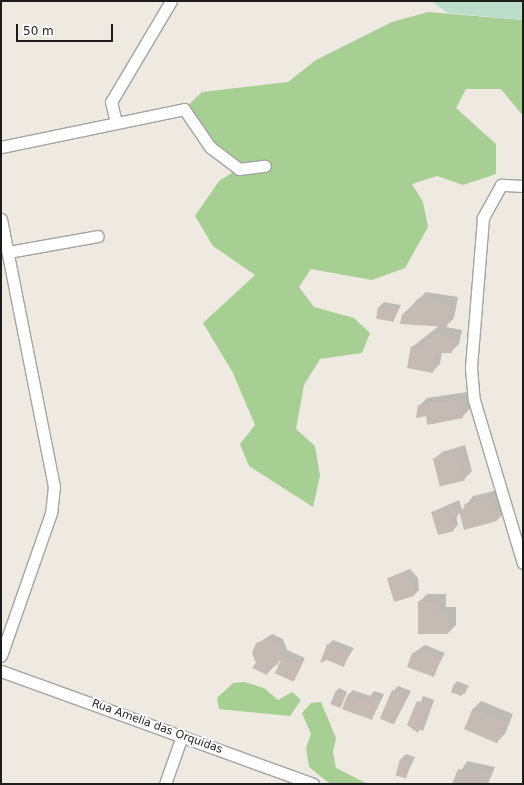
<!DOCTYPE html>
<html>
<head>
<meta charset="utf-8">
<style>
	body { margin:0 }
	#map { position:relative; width:524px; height:785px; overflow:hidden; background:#eee9e1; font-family:"DejaVu Sans",sans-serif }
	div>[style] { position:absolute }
	.forest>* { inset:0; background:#a8cf93 }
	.wetland>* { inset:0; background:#bdddcc }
	.shadow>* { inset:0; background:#0003; transform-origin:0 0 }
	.building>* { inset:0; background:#c5bab4; transform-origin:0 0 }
	.roads { filter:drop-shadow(1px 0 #a3a3a3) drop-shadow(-1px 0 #a3a3a3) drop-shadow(0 1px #a3a3a3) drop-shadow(0 -1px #a3a3a3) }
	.street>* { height:11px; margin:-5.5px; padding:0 5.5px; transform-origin:5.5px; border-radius:5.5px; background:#fff }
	span { translate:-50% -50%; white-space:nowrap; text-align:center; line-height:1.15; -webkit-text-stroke:4px #fff; paint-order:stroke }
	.street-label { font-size:11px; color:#1c1c1c }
	.frame { position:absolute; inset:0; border:2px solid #1c1c1c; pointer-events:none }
	.scale { position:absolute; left:16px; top:24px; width:97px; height:18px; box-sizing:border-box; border:2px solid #1c1c1c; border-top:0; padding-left:5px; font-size:12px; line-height:14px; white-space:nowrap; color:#1c1c1c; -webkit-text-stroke:3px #fff; paint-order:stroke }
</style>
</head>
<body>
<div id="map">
	<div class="forest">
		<div style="clip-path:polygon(428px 12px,523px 20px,523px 116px,501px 89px,466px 89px,456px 108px,496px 144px,496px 174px,463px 185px,437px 176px,412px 184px,423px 202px,428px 227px,405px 268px,372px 280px,311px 269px,299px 287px,314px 307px,354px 318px,370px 333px,362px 353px,320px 359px,304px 385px,296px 429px,315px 446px,320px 476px,313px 507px,249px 466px,240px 444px,255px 425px,233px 373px,203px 323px,255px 275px,213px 246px,195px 216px,219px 181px,238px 169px,210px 147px,184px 109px,202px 92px,288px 82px,316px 60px,392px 22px)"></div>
		<div style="clip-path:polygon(244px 682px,264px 688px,278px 700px,292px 692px,301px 700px,290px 716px,219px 709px,217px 698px,233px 683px)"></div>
		<div style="clip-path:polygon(321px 702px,336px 738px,333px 752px,336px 768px,368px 784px,330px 784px,309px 767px,306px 748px,311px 734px,302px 713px,311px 703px)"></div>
	</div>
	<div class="wetland">
		<div style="clip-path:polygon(431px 1px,523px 1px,523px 20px,448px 13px)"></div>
	</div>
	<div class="shadow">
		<div style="clip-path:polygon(426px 292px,458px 297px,454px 318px,445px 327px,462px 330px,459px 344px,451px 352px,442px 352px,440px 364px,432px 372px,412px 347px,440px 325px,403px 314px)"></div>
		<div style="clip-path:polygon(384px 302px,401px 305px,393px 322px,379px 307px)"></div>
		<div style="clip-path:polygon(467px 392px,470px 409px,462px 417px,426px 415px,419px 406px,427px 398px)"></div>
		<div style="clip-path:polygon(465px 445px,472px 471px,464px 479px,434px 459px,442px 452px)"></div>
		<div style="clip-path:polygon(498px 490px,505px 513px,497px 520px,461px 512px,456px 516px,458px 525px,453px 530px,432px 512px,459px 500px,462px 510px,473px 496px)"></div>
		<div style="clip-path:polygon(410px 569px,418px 578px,419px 590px,414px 595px,388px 578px)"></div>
		<div style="clip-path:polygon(427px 594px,446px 594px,446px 607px,456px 607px,456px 625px,448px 633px,419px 633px,419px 602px)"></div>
		<div style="clip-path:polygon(272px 634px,283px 639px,287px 650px,305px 658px,294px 681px,281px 659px,267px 674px,258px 663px,257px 644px)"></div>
		<div style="clip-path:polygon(333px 640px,354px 648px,343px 666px,328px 645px)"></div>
		<div style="clip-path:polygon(425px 645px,445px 653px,433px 676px,412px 654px)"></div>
		<div style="clip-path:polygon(457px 681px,469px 686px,461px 696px,452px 692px)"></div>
		<div style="clip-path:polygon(398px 686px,411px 691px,394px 724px,393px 691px)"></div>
		<div style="clip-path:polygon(339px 688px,347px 692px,340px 707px,337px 691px)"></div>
		<div style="clip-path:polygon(353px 690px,370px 696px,374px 691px,384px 694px,372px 719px,348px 695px)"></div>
		<div style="left:423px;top:696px;width:12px;height:33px;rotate:20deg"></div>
		<div style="clip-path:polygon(481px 701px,513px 714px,505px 734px,497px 742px,473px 709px)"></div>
		<div style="clip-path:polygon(406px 754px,415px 757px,405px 778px,401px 759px)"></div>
		<div style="clip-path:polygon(467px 761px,495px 767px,488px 784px,453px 784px)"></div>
	</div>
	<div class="building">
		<div style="clip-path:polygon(417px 299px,450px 304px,447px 327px,400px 324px,402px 314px,407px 315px)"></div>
		<div style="left:378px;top:307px;width:18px;height:12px;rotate:9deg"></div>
		<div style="clip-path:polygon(430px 333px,454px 338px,452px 353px,436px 353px,433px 373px,407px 368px,411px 346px,422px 348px,425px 337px,429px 338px)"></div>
		<div style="clip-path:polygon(459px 399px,463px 418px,427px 425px,426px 416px,416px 418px,418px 405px)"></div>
		<div style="left:458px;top:452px;width:29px;height:26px;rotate:76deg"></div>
		<div style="clip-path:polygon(491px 497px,497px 521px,464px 530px,459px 511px,466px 510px,464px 504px)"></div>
		<div style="clip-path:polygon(454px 505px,458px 517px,450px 519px,454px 531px,438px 535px,431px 512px)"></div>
		<div style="clip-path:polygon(404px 574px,413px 583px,414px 596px,394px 602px,387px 578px)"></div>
		<div style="clip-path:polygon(418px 601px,438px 601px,438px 615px,448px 615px,448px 634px,418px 634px)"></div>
		<div style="clip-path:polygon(266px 639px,278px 644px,283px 653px,277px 665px,268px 667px,267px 675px,252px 668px,256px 663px,252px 653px,256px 643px)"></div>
		<div style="clip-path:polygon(327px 644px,349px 653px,344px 667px,327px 660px,320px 663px)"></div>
		<div style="clip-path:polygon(419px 650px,441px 658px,434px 677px,407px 667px,412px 653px,417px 655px)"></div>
		<div style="left:283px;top:655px;width:20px;height:20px;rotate:24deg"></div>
		<div style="clip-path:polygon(454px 683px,467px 688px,465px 694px,451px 693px)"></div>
		<div style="left:336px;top:690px;width:11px;height:15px;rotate:22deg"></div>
		<div style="left:392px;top:690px;width:15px;height:31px;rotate:23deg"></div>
		<div style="clip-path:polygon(348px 694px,366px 701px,368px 695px,380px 700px,372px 720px,342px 709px)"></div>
		<div style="clip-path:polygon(417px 701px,429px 705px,418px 733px,407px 725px)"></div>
		<div style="left:473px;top:708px;width:36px;height:23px;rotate:23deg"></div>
		<div style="left:400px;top:759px;width:11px;height:17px;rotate:15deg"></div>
		<div style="clip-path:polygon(458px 769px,488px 775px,484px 784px,452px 784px)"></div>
	</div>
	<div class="roads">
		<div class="street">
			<div style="left:116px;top:123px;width:22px;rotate:-103deg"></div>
			<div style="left:111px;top:102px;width:117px;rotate:-59.3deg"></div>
			<div style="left:1px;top:147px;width:187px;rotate:-11.7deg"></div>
			<div style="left:184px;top:109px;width:46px;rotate:55.6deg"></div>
			<div style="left:210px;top:147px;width:36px;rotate:37deg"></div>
			<div style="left:239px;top:169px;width:26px;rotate:-7deg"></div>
			<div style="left:523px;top:186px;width:22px;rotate:-177deg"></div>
			<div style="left:501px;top:185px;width:38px;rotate:119deg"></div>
			<div style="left:483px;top:218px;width:150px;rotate:94.6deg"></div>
			<div style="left:471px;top:368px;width:32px;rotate:85deg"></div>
			<div style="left:474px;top:400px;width:170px;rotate:73.3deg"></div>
			<div style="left:1px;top:219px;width:272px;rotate:78.8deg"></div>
			<div style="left:54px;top:486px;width:27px;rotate:96deg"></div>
			<div style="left:51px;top:513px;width:151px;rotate:109.3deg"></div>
			<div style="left:8px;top:252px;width:91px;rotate:-10.1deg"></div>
			<div style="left:1px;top:671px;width:332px;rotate:19.9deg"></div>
			<div style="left:165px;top:784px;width:51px;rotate:-70.5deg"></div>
		</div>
	</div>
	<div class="street-label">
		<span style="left:157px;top:727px;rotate:20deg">Rua Amelia das Orquidas</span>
	</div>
	<div class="frame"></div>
	<div class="scale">50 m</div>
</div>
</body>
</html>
